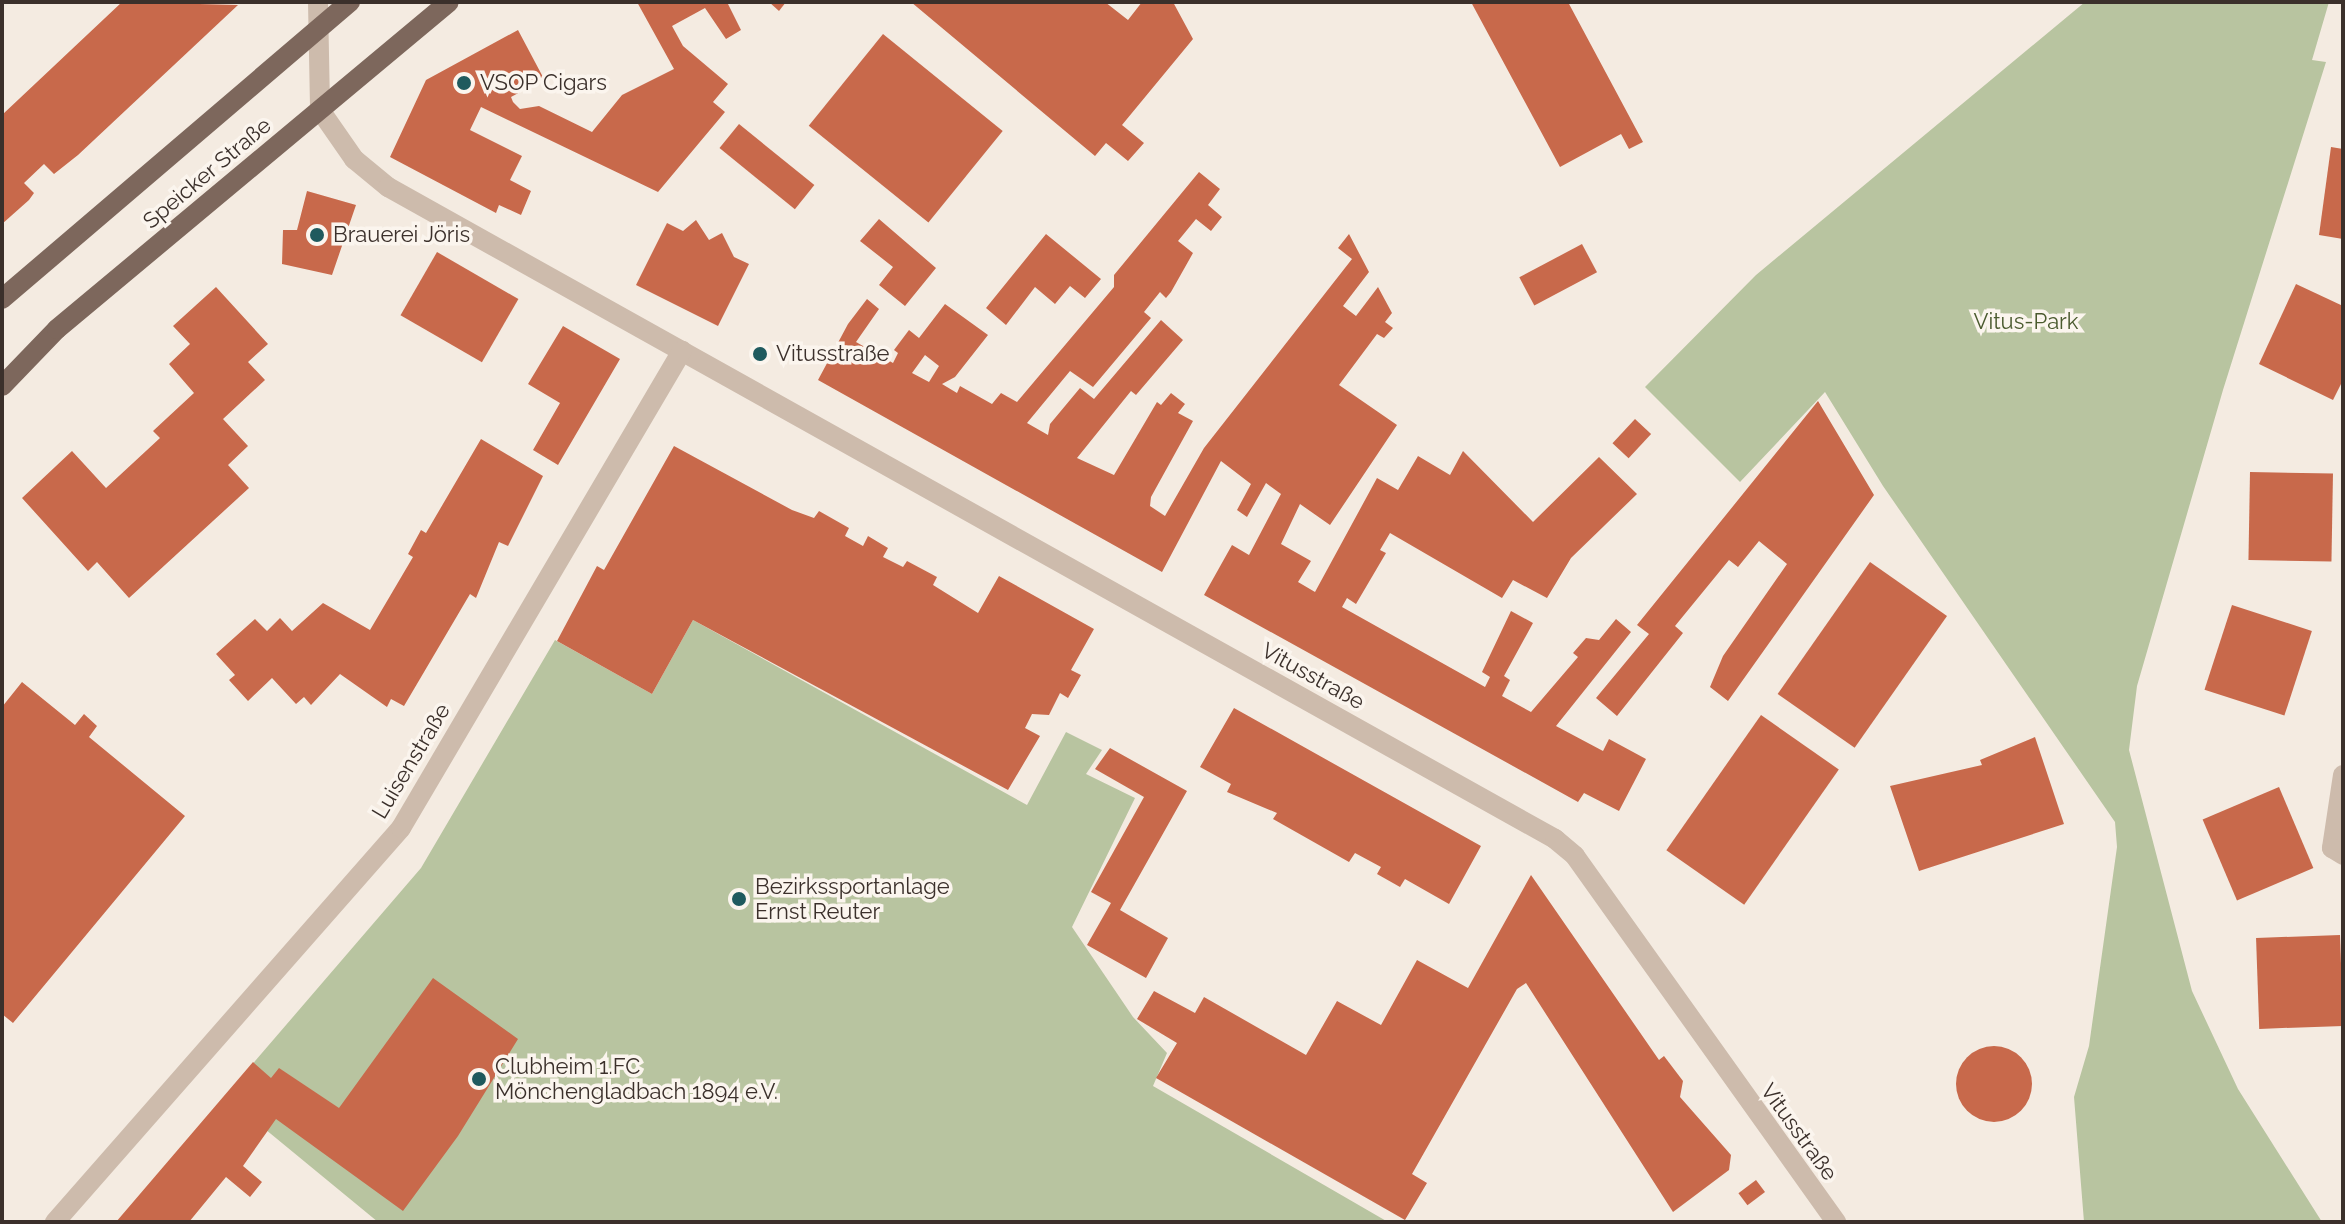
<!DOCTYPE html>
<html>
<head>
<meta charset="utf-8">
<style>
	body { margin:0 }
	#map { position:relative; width:2345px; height:1224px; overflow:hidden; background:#f4ebe1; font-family:Raleway,sans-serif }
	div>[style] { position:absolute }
	.green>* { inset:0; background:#b8c4a0 }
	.building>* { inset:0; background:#c8694b; transform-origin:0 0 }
	.round { border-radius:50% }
	.minor>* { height:20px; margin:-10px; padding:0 10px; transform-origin:10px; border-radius:10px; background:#cdbbac }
	.tertiary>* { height:20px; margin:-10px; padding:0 10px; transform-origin:10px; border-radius:10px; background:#cdbbac }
	.primary>* { height:20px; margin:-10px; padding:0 10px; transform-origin:10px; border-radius:10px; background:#7d675c }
	.dots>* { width:22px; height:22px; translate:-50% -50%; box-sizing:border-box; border:4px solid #fbf5ee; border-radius:50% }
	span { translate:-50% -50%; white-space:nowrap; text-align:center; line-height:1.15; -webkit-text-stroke:7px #fbf5ee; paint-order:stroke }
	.poi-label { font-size:22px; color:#3b302b }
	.left { translate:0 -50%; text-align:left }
	.street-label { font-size:22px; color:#3b302b }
	.park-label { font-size:22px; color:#4a5a2e }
	.frame { position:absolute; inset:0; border:4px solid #3b302b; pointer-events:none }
</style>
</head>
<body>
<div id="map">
	<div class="green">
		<div style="clip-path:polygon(2085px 2px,2329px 2px,2312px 60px,2326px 62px,2223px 390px,2137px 686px,2129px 750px,2192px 991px,2238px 1089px,2322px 1222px,2084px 1222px,2074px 1097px,2089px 1046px,2117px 847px,2115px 822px,1883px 486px,1825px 392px,1740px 482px,1645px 387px,1756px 275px)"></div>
		<div style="clip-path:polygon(693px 620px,1027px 805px,1066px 732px,1102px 750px,1086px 774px,1135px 798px,1072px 927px,1133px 1017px,1167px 1053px,1153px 1086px,1388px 1222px,378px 1222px,225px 1096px,421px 868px,555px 640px,652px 694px)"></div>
	</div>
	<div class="building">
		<div style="clip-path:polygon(122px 2px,238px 5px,78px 155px,54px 174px,44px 164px,24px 183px,34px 193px,29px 200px,2px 224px,2px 115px)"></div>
		<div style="clip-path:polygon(637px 2px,727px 2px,741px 30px,726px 39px,705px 8px,672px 26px,683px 46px,728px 84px,713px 102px,725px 112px,658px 192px,481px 107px,470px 130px,522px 156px,510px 180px,531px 191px,521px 215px,499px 205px,496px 213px,390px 157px,426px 80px,518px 30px,544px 79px,511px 97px,513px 102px,520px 109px,539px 106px,592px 132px,622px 95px,674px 69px)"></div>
		<div style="clip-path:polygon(769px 2px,786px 2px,779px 11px)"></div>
		<div style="clip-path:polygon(911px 2px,1105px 2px,1128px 20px,1142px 2px,1173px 2px,1193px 39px,1122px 125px,1144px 143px,1128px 161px,1106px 143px,1095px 156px)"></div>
		<div style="clip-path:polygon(1471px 2px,1568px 2px,1643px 142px,1629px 149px,1621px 134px,1560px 167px)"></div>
		<div style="left:883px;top:34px;width:154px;height:118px;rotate:39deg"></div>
		<div style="left:739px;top:124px;width:97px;height:31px;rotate:39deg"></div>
		<div style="clip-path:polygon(2331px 147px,2343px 149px,2343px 239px,2319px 235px)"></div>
		<div style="clip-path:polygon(evenodd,1199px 172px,1220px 189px,1208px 205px,1222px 217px,1211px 231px,1196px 219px,1178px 241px,1193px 253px,1171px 292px,1166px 298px,1160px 292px,1144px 312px,1151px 318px,1093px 387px,1070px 371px,1027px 423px,1048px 435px,1050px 424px,1080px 388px,1094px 399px,1161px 320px,1183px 340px,1136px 395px,1131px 391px,1077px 458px,1114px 475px,1157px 402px,1161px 405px,1171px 393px,1185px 404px,1178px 413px,1193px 421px,1151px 497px,1150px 506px,1165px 516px,1204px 448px,1352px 259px,1338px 248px,1349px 234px,1369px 272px,1343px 306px,1356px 316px,1378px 287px,1392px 313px,1385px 322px,1393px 328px,1384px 338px,1377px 334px,1339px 385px,1397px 425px,1330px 525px,1300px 504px,1281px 544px,1311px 561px,1298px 582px,1315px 592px,1377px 478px,1398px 490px,1418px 456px,1450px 475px,1463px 451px,1533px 522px,1599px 457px,1637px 494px,1571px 558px,1547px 598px,1513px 580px,1502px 598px,1390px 533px,1380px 550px,1386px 553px,1356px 604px,1347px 598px,1342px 607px,1485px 687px,1490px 677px,1482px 672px,1511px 611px,1533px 623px,1504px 676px,1510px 680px,1502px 696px,1531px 712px,1578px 657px,1573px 653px,1586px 638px,1599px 640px,1616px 619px,1631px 632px,1556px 726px,1603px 751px,1609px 739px,1646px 759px,1619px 811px,1584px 793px,1578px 802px,1204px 595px,1232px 545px,1249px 555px,1281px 494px,1266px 483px,1247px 517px,1237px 510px,1251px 484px,1221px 461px,1162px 572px,818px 380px,848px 324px,867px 299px,879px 309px,856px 342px,893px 363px,898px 353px,894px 350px,909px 330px,919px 338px,945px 304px,988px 335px,955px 377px,942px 384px,957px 393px,960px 386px,992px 404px,1001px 393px,1017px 402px,1114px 287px,1114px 275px,1199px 172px,925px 355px,939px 366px,929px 382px,912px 373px,925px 355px)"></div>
		<div style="clip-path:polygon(307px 191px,356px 205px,332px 275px,282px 264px,283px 230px,297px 230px)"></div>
		<div style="clip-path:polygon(879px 219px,936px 268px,905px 306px,879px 285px,893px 267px,860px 241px)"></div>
		<div style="clip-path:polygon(696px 220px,709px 240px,722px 233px,734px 257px,749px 264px,718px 326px,636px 285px,667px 223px,683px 231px)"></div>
		<div style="clip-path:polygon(1046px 234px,1101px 279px,1085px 298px,1070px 286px,1055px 304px,1035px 287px,1006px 325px,986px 308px)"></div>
		<div style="left:1582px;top:244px;width:32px;height:71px;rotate:62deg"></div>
		<div style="left:437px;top:252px;width:94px;height:73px;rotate:30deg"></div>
		<div style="clip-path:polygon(2296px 284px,2343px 306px,2343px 380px,2333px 400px,2259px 364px)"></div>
		<div style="clip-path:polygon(216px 287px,268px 344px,248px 362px,265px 380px,223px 419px,248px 446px,228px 465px,249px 488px,129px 598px,97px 562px,88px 571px,22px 498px,72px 451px,106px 488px,160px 438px,153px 431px,194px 393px,169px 364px,190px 344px,173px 326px)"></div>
		<div style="clip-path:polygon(563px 326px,620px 359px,558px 465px,533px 450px,560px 403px,528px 384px)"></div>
		<div style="clip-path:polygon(1818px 401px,1874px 495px,1728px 701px,1710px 687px,1723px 656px,1787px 564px,1759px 541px,1738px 567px,1729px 560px,1675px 626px,1683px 633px,1617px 716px,1596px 698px,1649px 634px,1637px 625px)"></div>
		<div style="left:1635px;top:419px;width:22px;height:33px;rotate:43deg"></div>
		<div style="clip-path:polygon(481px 439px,543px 476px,508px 546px,499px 542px,476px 598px,470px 594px,404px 706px,391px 699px,387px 707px,340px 674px,311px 705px,304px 697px,296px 704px,272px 678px,248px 701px,229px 680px,235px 675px,216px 654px,255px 619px,267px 631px,280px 618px,292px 631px,323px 603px,370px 630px,413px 557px,408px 554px,421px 530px,426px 533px)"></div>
		<div style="clip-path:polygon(674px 446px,792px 510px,814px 518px,819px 511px,849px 528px,845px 536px,863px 546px,868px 536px,888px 548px,883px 557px,903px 567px,907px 561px,937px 577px,933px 585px,978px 613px,999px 576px,1094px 629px,1071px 670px,1081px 675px,1068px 698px,1060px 693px,1049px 715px,1032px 714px,1025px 728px,1040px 736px,1008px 790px,693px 620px,652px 694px,557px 641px,597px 566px,604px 570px)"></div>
		<div style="left:2250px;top:472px;width:83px;height:88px;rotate:1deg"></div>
		<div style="left:1870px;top:562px;width:94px;height:161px;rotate:35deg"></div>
		<div style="left:2232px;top:605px;width:84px;height:89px;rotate:18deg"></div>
		<div style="clip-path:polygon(22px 682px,75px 725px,84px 714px,97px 726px,89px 737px,185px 816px,13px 1023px,2px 1014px,2px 707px)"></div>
		<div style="clip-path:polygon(1234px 708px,1481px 846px,1449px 904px,1405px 879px,1400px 887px,1377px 874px,1381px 867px,1355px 853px,1349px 862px,1273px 819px,1277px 813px,1227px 792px,1231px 784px,1200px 767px)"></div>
		<div style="left:1761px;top:715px;width:95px;height:165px;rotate:35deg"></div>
		<div style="clip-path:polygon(2035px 737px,2064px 824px,1919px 871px,1890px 786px,1982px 765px,1980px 760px)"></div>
		<div style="clip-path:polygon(1110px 748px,1187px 791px,1120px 910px,1168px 938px,1146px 978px,1087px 945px,1111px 903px,1091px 892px,1144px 797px,1095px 769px)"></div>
		<div style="left:2279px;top:787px;width:88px;height:83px;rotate:67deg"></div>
		<div style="clip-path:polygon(1531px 875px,1659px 1060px,1664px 1056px,1683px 1081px,1680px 1097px,1731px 1155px,1729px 1170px,1673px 1212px,1526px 983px,1517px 989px,1412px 1174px,1427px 1183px,1405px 1220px,1156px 1078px,1177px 1043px,1137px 1019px,1154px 991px,1195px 1013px,1204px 997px,1306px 1055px,1337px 1001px,1381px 1025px,1417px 960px,1468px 988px)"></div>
		<div style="left:2340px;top:935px;width:91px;height:84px;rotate:88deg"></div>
		<div style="clip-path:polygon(433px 978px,518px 1039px,458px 1136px,403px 1211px,276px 1119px,243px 1166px,262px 1182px,250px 1197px,226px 1177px,189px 1222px,116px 1222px,253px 1062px,271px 1078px,279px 1068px,339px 1108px)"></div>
		<div class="round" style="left:1956px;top:1046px;width:76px;height:76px"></div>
		<div style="left:1756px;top:1180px;width:15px;height:22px;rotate:53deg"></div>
	</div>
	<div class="minor">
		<div style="left:320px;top:110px;width:60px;rotate:55.2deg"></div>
		<div style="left:354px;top:159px;width:44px;rotate:39.5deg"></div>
		<div style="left:388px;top:187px;width:1337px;rotate:29.19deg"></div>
		<div style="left:1555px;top:839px;width:26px;rotate:40deg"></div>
		<div style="left:1575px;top:856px;width:450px;rotate:54.5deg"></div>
		<div style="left:2343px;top:775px;width:74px;rotate:98.6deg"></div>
		<div style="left:2332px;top:848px;width:13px;rotate:32deg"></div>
		<div style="left:55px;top:1222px;width:524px;rotate:-48.71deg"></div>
		<div style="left:401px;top:828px;width:554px;rotate:-59.5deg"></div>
	</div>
	<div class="tertiary">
		<div style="left:318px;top:2px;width:108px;rotate:88.9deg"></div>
	</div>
	<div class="primary">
		<div style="left:2px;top:299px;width:458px;rotate:-40.5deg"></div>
		<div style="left:2px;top:386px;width:79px;rotate:-46deg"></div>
		<div style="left:57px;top:329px;width:510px;rotate:-39.83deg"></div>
	</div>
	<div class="dots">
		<div style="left:464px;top:83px;background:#1f5a5e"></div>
		<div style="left:317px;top:235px;background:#1f5a5e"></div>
		<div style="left:760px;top:354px;background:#1f5a5e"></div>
		<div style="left:739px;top:899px;background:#1f5a5e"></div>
		<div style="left:479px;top:1079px;background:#1f5a5e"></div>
	</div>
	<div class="poi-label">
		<span class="left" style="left:480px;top:83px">VSOP Cigars</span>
		<span class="left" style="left:333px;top:235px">Brauerei Jöris</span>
		<span class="left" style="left:776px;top:354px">Vitusstraße</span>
		<span class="left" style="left:755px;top:899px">Bezirkssportanlage<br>Ernst Reuter</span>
		<span class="left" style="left:495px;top:1079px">Clubheim 1.FC<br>Mönchengladbach 1894 e.V.</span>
	</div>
	<div class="street-label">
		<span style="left:207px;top:173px;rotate:-40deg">Speicker Straße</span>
		<span style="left:1313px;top:676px;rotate:29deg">Vitusstraße</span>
		<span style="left:411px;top:761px;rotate:-59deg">Luisenstraße</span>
		<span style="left:1799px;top:1132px;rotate:54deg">Vitusstraße</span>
	</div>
	<div class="park-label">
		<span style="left:2026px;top:322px">Vitus-Park</span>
	</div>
	<div class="frame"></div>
</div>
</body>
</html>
